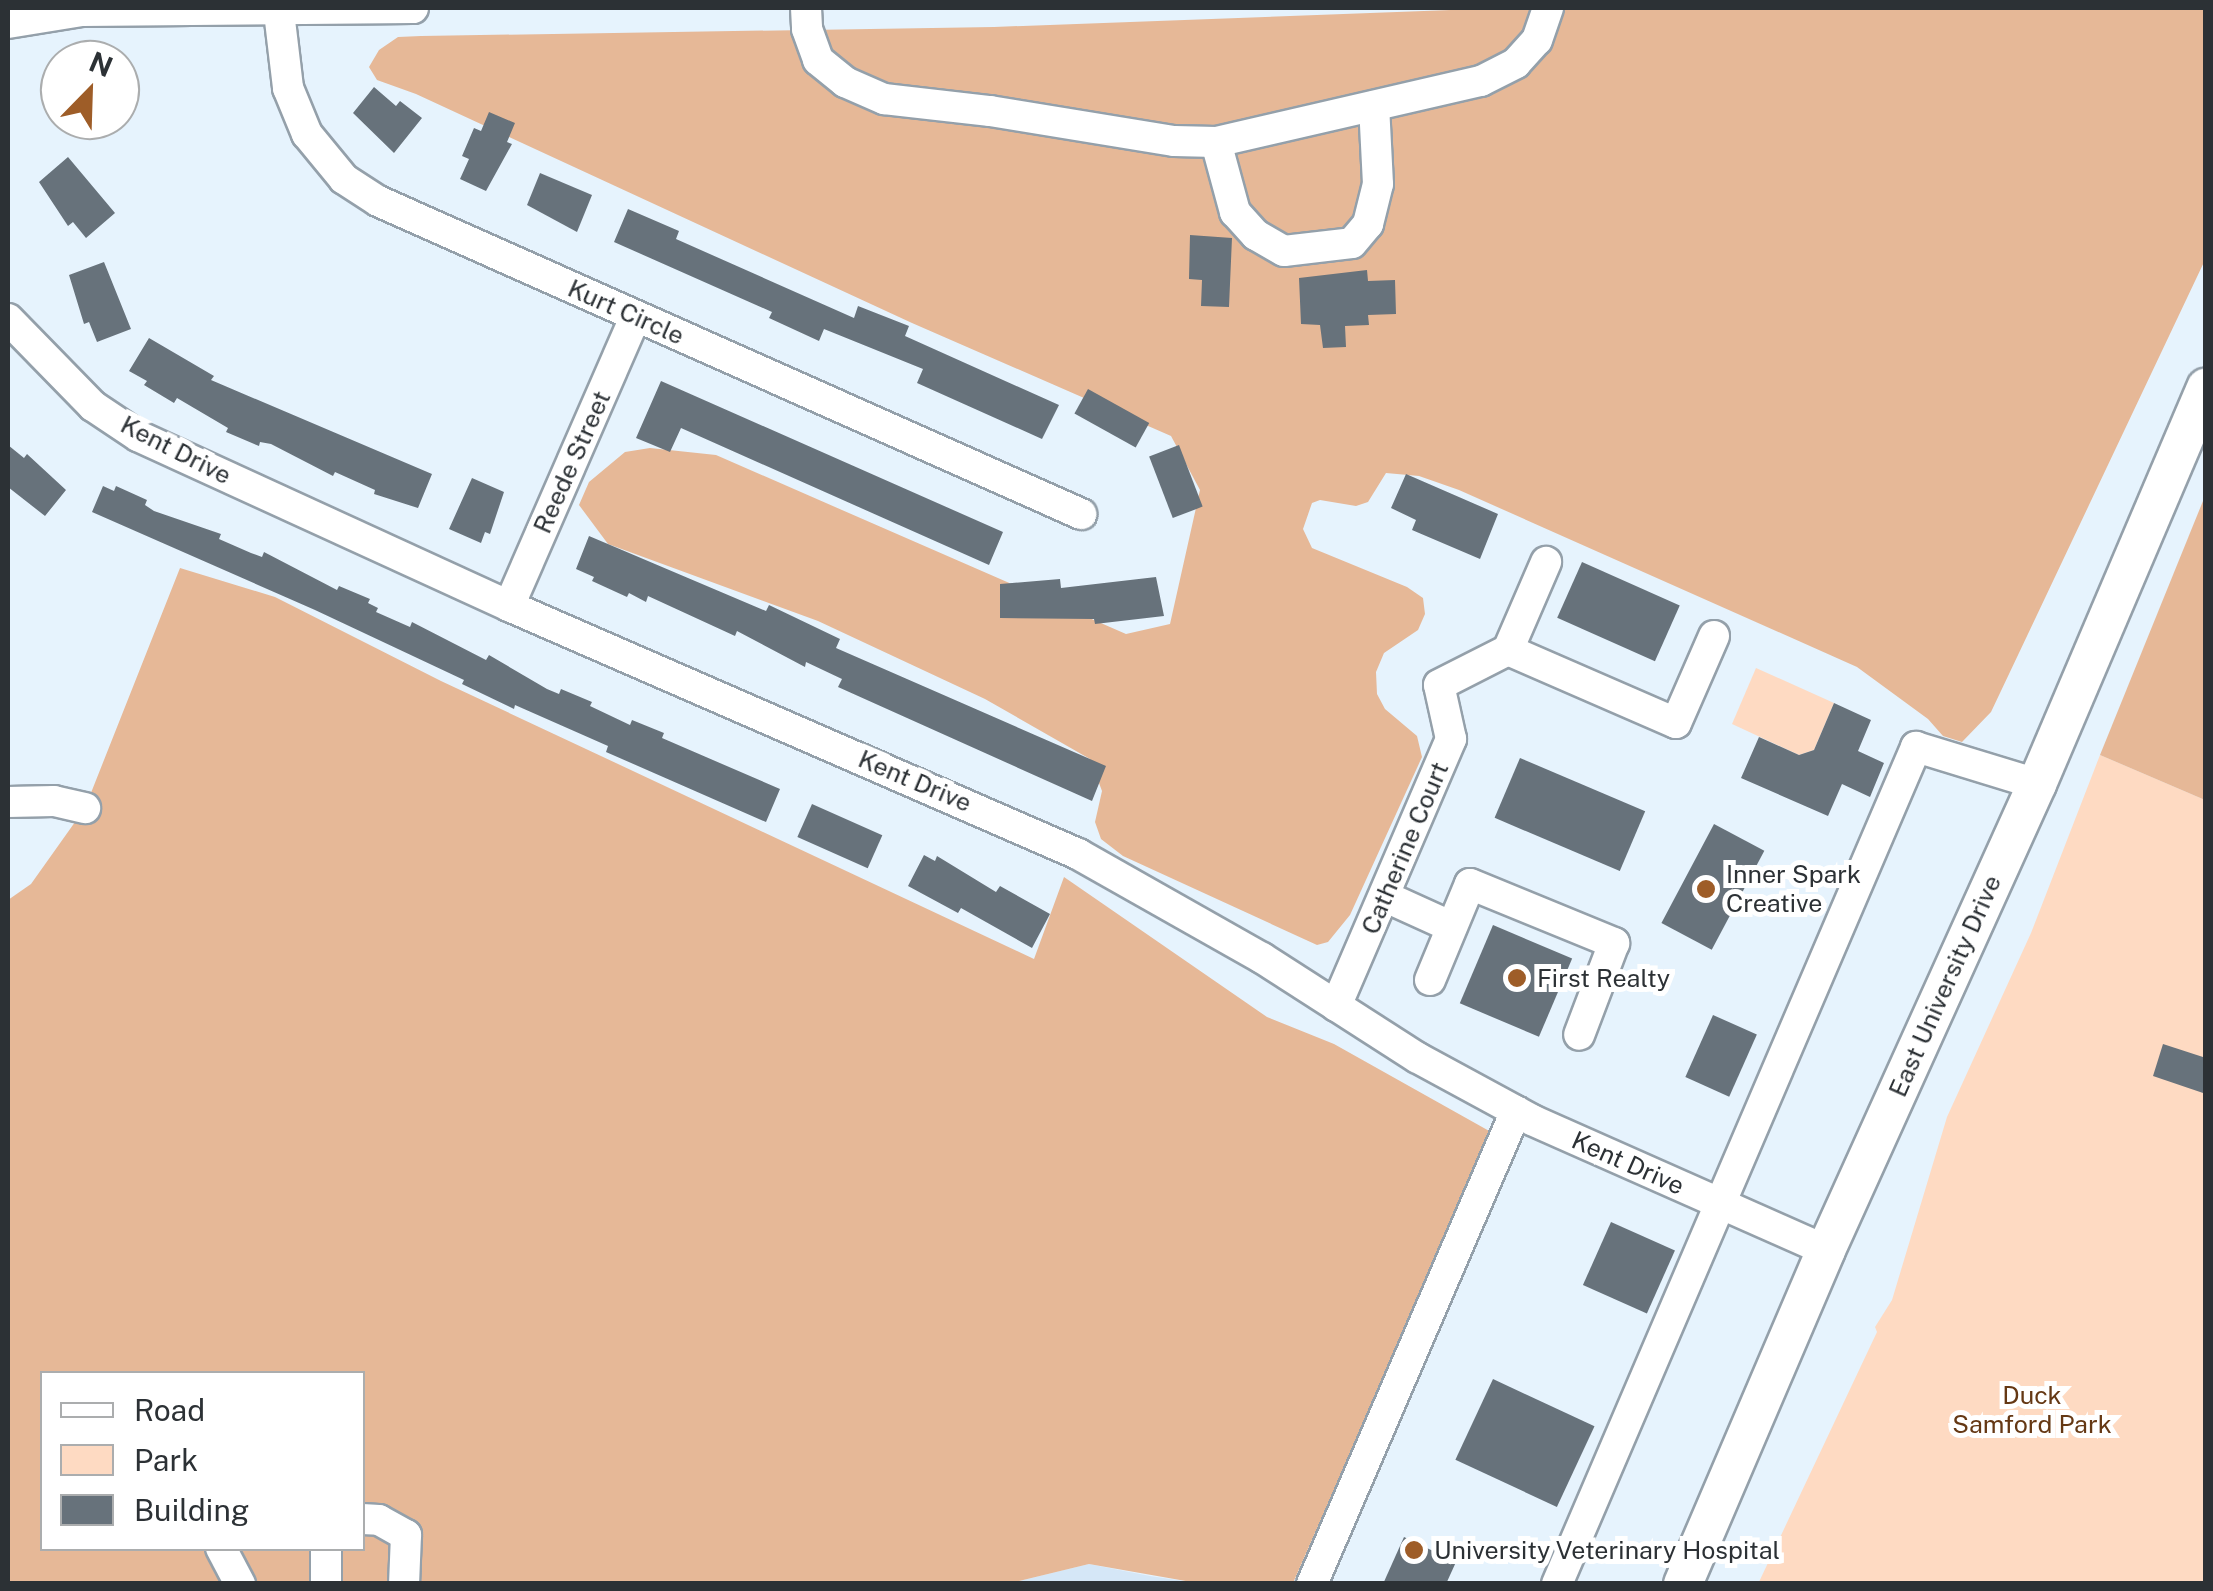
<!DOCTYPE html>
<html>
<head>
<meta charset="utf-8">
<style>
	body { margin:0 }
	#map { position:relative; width:2213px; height:1591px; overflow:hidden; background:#e6f3fd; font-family:"Public Sans",sans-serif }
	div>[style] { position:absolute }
	.built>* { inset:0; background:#d5e7f7 }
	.green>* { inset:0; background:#fedac2 }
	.forest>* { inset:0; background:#e6b897 }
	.building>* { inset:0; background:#67727b; transform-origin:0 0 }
	.roads { filter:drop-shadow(2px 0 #94a0aa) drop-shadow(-2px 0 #94a0aa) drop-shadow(0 2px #94a0aa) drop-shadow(0 -2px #94a0aa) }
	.minor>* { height:30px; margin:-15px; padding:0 15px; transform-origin:15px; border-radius:15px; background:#fff }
	.major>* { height:38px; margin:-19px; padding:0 19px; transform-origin:19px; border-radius:19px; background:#fff }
	.dots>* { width:28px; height:28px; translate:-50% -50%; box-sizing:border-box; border:5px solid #fff; border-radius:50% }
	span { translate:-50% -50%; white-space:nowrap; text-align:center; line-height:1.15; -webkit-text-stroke:10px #fff; paint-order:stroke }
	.street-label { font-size:25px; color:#2c3135 }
	.poi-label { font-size:25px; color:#2c3135 }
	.left { translate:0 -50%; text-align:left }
	.park-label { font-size:25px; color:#653814 }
	.frame { position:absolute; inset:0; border:10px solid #2c3135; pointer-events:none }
	.legend { position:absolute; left:40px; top:1371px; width:325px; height:180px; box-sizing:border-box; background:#fff; border:2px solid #abadae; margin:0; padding:12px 18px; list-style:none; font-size:30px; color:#2c3135 }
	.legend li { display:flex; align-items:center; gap:20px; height:50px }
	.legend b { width:50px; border:2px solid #abadae }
	.north { position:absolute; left:40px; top:40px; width:100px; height:100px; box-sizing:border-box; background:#fff; border:2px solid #abadae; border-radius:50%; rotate:23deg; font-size:28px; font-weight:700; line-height:40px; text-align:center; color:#2c3135 }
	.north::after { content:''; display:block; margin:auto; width:35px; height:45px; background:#9e5d28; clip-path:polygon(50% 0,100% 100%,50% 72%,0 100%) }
</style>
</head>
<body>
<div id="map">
	<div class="built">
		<div style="clip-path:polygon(1089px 1564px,1150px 1576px,1197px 1583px,1007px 1584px)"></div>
	</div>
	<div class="green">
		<div style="clip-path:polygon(1756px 668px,1834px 703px,1814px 750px,1799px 755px,1732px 724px)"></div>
		<div style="clip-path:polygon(2100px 755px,2205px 800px,2205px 1583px,1758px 1584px,1877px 1332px,1875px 1327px,1892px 1300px,1947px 1117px,2031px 933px)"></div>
	</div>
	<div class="forest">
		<div style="clip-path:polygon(1504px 8px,2205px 8px,2205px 260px,1991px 712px,1962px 742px,1943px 736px,1928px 719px,1857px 667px,1459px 490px,1419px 476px,1386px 473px,1368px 502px,1356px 506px,1320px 500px,1312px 503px,1303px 529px,1312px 548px,1407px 587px,1423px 598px,1425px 614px,1418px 630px,1384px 653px,1376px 672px,1377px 694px,1385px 709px,1417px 736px,1422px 757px,1350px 915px,1328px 942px,1317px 945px,1123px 856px,1101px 839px,1095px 822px,1102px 791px,1090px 759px,985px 699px,818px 621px,608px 544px,579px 505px,589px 482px,625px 452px,650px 448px,716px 455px,1126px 634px,1170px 624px,1200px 490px,1171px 436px,912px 323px,416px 94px,377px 80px,369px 67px,379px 50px,398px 37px,421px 36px,994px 27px)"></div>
		<div style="clip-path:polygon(2205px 496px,2205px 800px,2100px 755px)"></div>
		<div style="clip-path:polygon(evenodd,180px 568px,275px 597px,441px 681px,1034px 959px,1064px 877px,1267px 1017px,1334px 1044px,1491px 1132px,1293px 1583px,1197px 1583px,1089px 1564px,1007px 1584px,8px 1584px,8px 900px,31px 884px,85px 808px,180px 568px,42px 1374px,362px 1374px,362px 1548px,42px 1548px,42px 1374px)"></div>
	</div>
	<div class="building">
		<div style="clip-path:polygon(374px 87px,396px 106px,400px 101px,422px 118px,394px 153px,353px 113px)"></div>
		<div style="clip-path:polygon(489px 112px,515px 123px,507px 142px,512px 144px,486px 191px,460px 179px,469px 159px,462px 156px,474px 128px,481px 131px)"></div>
		<div style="clip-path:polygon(68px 157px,115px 213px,86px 238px,73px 222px,68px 226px,39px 182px)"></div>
		<div style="clip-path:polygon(540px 173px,592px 195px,577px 232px,527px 205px)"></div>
		<div style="clip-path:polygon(628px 209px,679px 231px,676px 239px,854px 318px,858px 306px,909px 326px,905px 336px,1059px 405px,1042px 439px,917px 383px,923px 369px,824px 329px,819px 341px,769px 318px,772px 312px,614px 242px)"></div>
		<div style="clip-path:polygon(1190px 235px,1232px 238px,1229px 307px,1201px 306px,1202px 280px,1189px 279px)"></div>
		<div style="clip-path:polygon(104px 262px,131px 329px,97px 342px,89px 322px,84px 324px,69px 275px)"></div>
		<div style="clip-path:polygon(1367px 270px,1368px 281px,1395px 280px,1396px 314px,1368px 315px,1369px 325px,1345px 326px,1346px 347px,1323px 348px,1320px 325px,1301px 324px,1299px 278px)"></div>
		<div style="clip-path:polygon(149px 338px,214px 376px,211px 380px,432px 474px,418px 508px,374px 494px,375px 490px,335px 472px,333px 476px,271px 444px,260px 442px,259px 446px,226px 432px,228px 428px,177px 398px,174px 403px,144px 385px,147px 381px,129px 371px)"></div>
		<div style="clip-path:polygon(661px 381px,1003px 532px,989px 565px,681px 428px,670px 452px,636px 438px)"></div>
		<div style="left:1088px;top:389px;width:70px;height:28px;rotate:29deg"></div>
		<div style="clip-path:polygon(8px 445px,24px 458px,27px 454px,66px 490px,45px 516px,8px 487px)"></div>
		<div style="left:1179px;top:445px;width:66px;height:32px;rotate:69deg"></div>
		<div style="clip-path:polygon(1406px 474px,1498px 514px,1480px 559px,1412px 530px,1416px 520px,1391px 508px)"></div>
		<div style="clip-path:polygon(472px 478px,504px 492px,490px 534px,485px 532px,481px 543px,449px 529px)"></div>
		<div style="clip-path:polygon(103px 486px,114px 491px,116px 486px,147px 500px,145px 505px,154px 511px,221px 534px,219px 539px,251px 553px,262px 557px,264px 552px,337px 590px,339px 586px,370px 599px,368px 603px,378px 608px,376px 612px,410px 627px,412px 622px,486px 660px,489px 655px,547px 689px,559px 694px,561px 689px,592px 702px,590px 706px,630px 725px,632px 720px,664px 733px,662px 738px,780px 789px,766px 822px,606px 752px,608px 746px,515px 705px,514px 709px,462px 684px,464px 680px,315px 610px,92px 512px)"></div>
		<div style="clip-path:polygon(589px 536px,766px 611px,769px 605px,840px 639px,836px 648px,1106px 766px,1092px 801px,838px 687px,842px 679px,806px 662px,805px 667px,737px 631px,735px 636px,648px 596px,646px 602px,629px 593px,627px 597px,592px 581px,594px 577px,576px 569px)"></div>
		<div style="left:1582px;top:562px;width:107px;height:61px;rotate:24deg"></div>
		<div style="clip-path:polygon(1156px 577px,1164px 616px,1095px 624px,1094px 619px,1000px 618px,1000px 584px,1060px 579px,1061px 588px)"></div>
		<div style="clip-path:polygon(1834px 703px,1871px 720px,1858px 751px,1884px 763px,1870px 797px,1842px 784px,1828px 816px,1741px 778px,1759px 737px,1799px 755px,1814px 750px)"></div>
		<div style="left:1520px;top:758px;width:136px;height:65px;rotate:23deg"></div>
		<div style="left:812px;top:804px;width:77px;height:36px;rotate:24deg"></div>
		<div style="left:1714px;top:824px;width:57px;height:112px;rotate:28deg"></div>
		<div style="clip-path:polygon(924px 855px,935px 861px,937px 856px,996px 892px,1000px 886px,1050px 914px,1032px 948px,961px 908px,958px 913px,908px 886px)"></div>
		<div style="left:1493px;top:925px;width:86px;height:85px;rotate:23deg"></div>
		<div style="left:1713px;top:1015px;width:48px;height:68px;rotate:24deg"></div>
		<div style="clip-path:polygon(2163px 1044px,2206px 1058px,2206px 1094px,2153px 1076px)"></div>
		<div style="left:1611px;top:1222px;width:70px;height:69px;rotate:24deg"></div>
		<div style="left:1493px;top:1379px;width:112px;height:89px;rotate:25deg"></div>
		<div style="clip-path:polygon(1404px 1537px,1456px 1562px,1446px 1584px,1383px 1584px)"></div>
	</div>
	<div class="roads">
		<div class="minor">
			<div style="left:806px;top:8px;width:21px;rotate:87deg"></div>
			<div style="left:807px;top:29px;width:33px;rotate:70deg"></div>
			<div style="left:818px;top:60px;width:35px;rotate:39deg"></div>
			<div style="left:845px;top:82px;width:43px;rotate:23.6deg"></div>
			<div style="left:884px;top:99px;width:107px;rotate:6.5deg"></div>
			<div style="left:990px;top:111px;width:186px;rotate:9.3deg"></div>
			<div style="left:1174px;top:141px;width:42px;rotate:1.4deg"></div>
			<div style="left:1216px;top:142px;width:272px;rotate:-13deg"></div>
			<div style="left:1481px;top:81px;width:39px;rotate:-27deg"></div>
			<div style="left:1516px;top:63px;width:31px;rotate:-48deg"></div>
			<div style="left:1537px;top:40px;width:34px;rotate:-71deg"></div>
			<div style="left:279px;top:12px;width:77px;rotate:83.2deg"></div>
			<div style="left:288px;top:88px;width:50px;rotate:67.6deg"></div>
			<div style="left:307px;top:134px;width:58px;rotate:50.6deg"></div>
			<div style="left:344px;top:179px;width:40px;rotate:32.9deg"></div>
			<div style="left:378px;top:201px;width:770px;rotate:24deg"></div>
			<div style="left:8px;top:23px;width:75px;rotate:-9.2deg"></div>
			<div style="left:82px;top:11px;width:331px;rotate:-0.5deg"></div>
			<div style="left:1216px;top:142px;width:73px;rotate:74.8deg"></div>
			<div style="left:1235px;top:212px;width:31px;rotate:48deg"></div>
			<div style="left:1256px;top:235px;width:32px;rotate:30deg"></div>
			<div style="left:1284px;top:251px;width:68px;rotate:-6.7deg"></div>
			<div style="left:1352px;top:243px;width:25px;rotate:-50deg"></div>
			<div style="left:1368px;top:224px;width:41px;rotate:-76deg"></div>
			<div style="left:1378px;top:184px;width:78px;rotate:-92.9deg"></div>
			<div style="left:8px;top:319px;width:122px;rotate:45.7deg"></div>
			<div style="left:93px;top:406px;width:54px;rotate:33.7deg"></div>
			<div style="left:138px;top:436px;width:408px;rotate:24.6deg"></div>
			<div style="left:509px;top:606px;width:621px;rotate:23.55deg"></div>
			<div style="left:1078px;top:854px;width:211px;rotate:29.5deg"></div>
			<div style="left:1262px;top:958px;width:185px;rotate:32.7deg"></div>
			<div style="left:1418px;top:1058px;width:130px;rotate:28.5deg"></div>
			<div style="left:1532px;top:1120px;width:321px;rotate:23.9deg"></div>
			<div style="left:509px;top:606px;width:314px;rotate:-66.4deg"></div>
			<div style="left:1508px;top:650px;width:183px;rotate:23.5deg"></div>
			<div style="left:1676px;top:723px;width:95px;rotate:-66.4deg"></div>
			<div style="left:8px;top:802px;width:46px;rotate:-1.2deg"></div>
			<div style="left:54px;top:801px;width:32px;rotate:13deg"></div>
			<div style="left:1386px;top:897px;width:72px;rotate:24.4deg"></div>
			<div style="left:1430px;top:980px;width:104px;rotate:-67.4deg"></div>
			<div style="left:1470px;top:884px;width:156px;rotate:22.3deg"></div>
			<div style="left:1614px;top:943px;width:98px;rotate:110.8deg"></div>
			<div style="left:1336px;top:1006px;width:291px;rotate:-66.7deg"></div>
			<div style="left:1451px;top:739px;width:55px;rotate:-102.5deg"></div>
			<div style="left:1439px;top:685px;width:77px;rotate:-26.9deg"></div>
			<div style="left:1508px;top:650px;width:96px;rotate:-66.6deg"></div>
			<div style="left:362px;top:1519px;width:17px;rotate:3deg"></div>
			<div style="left:379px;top:1520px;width:31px;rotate:29deg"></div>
			<div style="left:406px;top:1535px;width:49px;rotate:92.3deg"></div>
			<div style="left:221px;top:1548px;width:41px;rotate:62.2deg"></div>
			<div style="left:326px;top:1548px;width:36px;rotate:90deg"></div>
			<div style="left:1312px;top:1584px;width:515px;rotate:-66.67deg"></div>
			<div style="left:1557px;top:1584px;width:911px;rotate:-66.78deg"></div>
			<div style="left:1916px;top:747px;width:127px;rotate:17deg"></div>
		</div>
		<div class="major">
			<div style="left:1683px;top:1584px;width:363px;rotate:-66.8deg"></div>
			<div style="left:1826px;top:1250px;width:512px;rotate:-65.64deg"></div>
			<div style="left:2037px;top:784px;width:431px;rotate:-66.9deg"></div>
		</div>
	</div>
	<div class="dots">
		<div style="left:1706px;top:889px;background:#9e5d28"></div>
		<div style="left:1517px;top:978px;background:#9e5d28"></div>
		<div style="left:1414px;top:1550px;background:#9e5d28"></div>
	</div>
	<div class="street-label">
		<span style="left:626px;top:312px;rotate:24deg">Kurt Circle</span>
		<span style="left:176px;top:450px;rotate:27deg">Kent Drive</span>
		<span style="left:572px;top:462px;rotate:-66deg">Reede Street</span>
		<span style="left:915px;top:781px;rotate:23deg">Kent Drive</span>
		<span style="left:1405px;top:848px;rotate:-67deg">Catherine Court</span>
		<span style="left:1945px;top:986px;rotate:-66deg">East University Drive</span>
		<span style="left:1628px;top:1163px;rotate:24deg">Kent Drive</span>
	</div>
	<div class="poi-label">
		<span class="left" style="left:1726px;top:889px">Inner Spark<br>Creative</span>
		<span class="left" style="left:1537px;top:978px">First Realty</span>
		<span class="left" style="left:1434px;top:1550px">University Veterinary Hospital</span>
	</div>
	<div class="park-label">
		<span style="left:2032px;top:1410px">Duck<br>Samford Park</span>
	</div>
	<div class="frame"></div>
	<ul class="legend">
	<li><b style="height:12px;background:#fff"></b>Road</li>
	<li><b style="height:28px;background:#fedac2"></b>Park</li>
	<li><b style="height:28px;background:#67727b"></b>Building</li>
	</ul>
	<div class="north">N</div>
</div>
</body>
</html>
